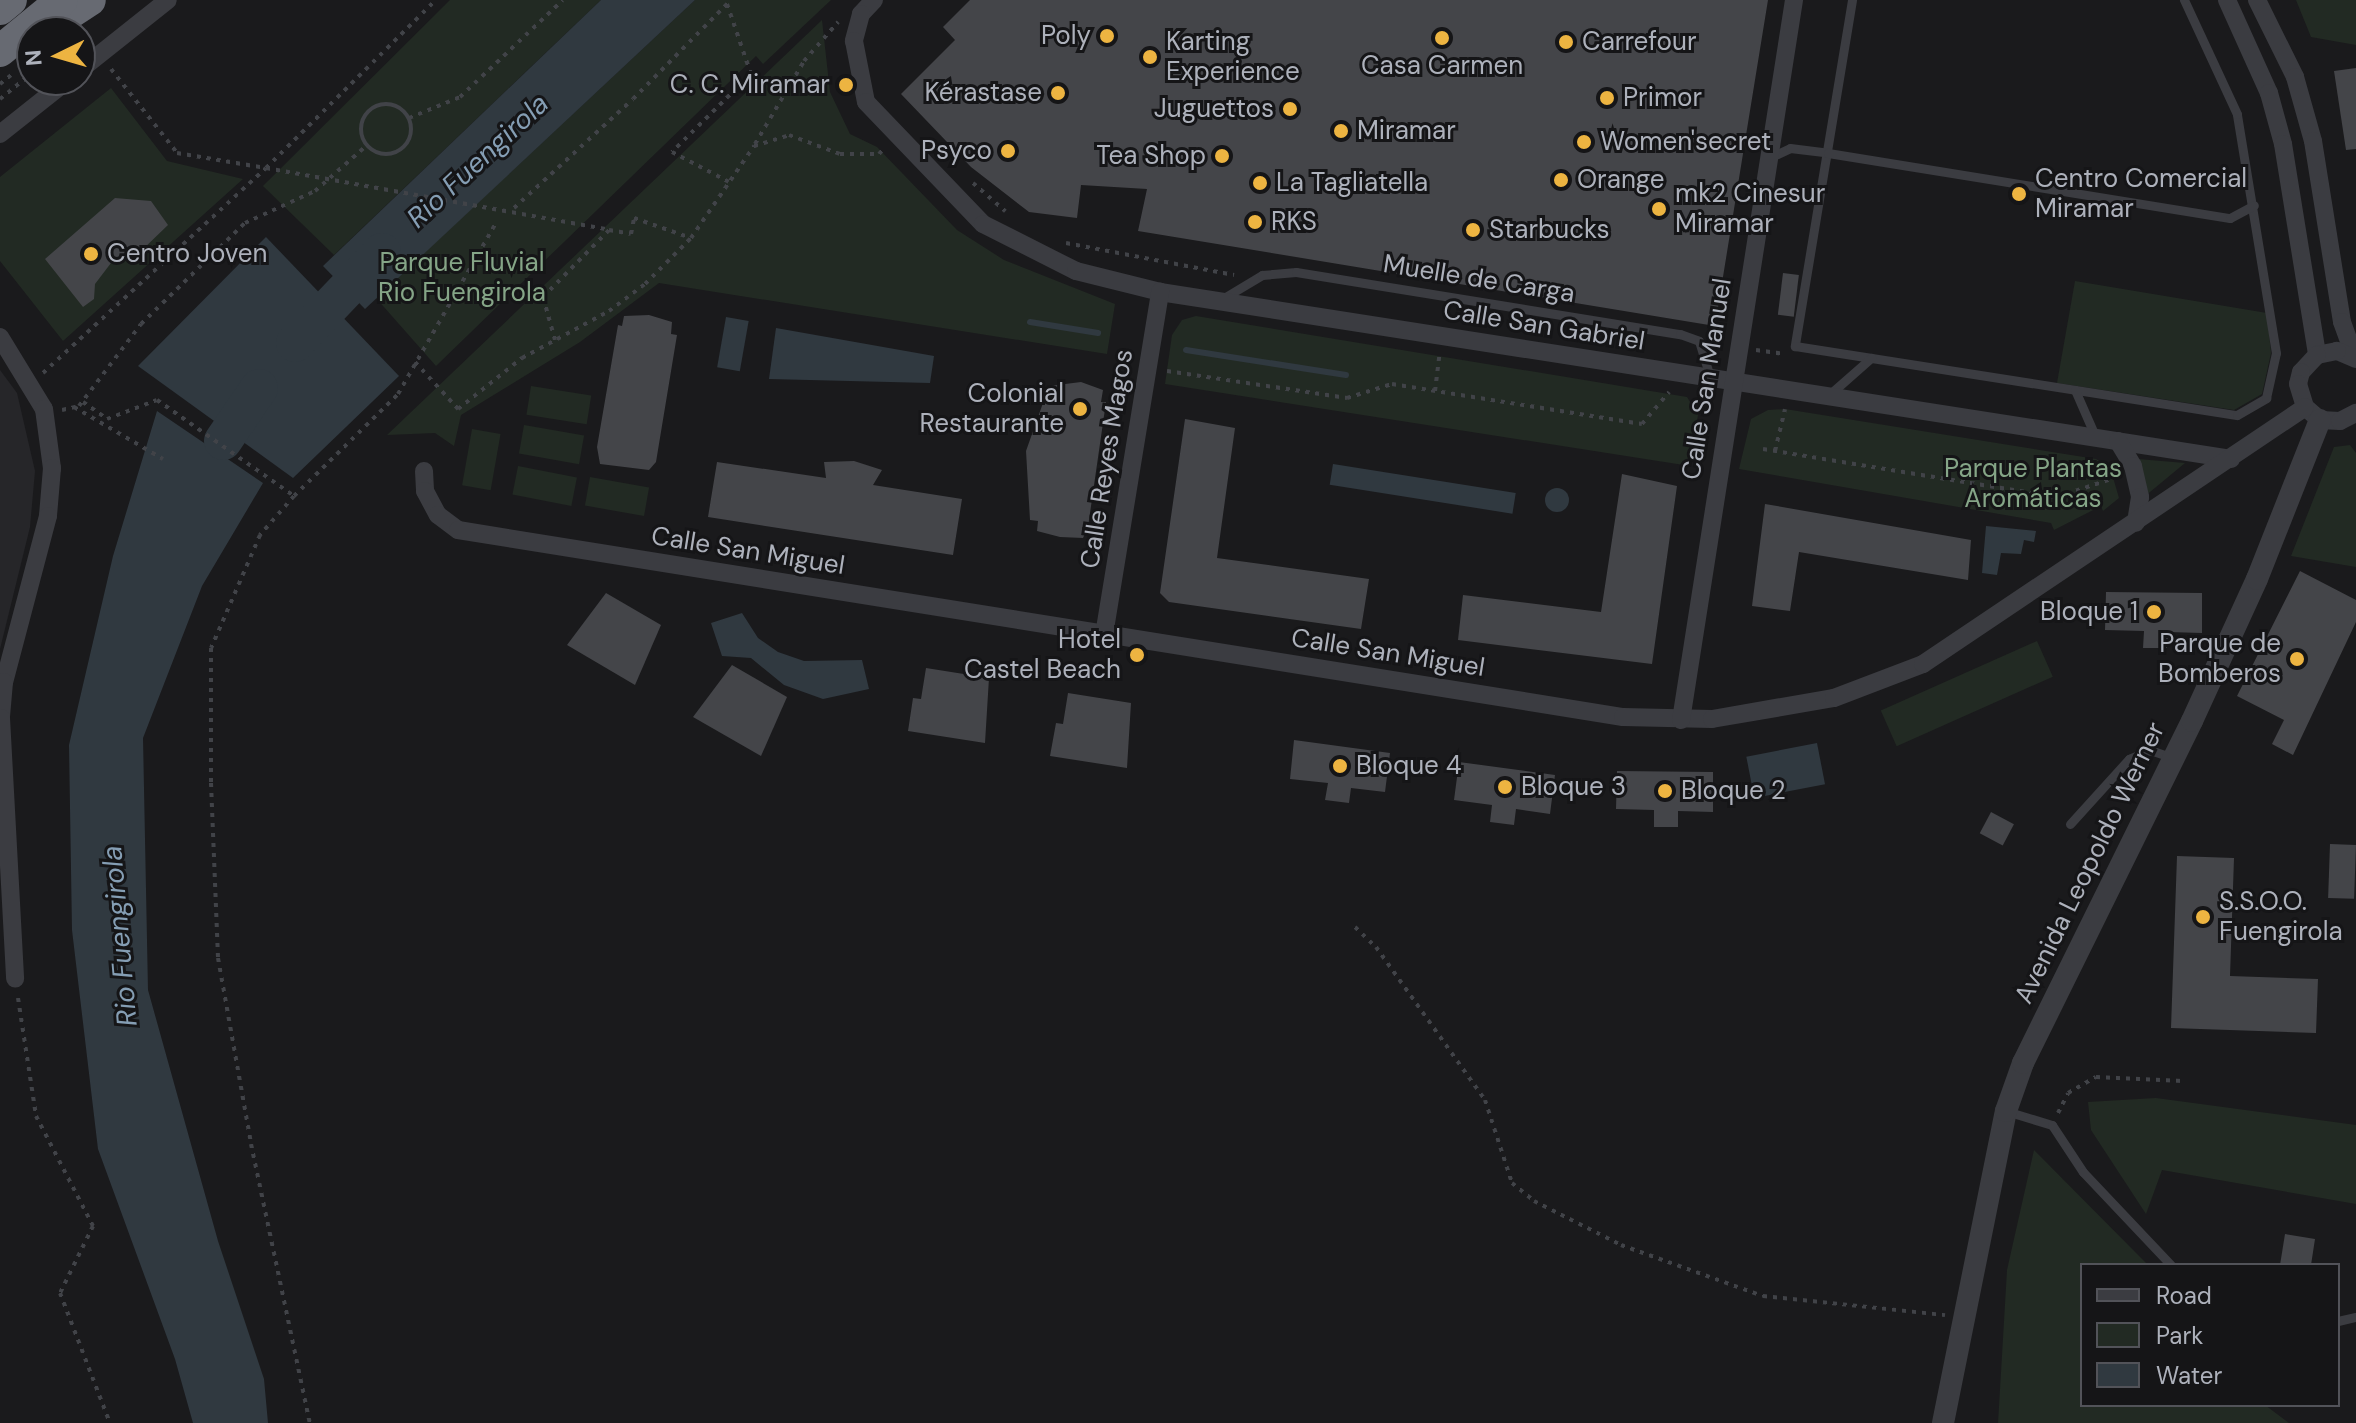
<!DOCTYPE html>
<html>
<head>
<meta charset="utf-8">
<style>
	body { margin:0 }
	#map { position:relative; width:2356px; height:1423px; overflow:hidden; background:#1a1a1c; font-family:"DM Sans",sans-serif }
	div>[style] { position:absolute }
	.built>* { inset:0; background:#262629 }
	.green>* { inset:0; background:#222a23; transform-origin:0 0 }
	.water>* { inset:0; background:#303940; transform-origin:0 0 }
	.round { border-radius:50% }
	.stream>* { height:6px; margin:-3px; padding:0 3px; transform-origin:3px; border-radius:3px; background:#303940 }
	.river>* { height:38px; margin:-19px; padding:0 19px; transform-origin:19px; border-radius:19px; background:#303940 }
	.building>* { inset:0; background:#444549; transform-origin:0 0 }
	.path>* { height:4px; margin-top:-2px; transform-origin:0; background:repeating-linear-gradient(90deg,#414348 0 4px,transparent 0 10px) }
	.path>.ring { margin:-2px; padding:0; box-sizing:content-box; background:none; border:4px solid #414348; border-radius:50% }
	.service>* { height:9px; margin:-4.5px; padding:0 4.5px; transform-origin:4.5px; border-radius:4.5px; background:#3b3c41 }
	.minor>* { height:18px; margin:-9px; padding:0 9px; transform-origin:9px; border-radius:9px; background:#3b3c41 }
	.tertiary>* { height:22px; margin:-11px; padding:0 11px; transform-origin:11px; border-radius:11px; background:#3b3c41 }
	.motorway>* { height:32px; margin:-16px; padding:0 16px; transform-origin:16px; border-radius:16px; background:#676a72 }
	.path-bridge>* { height:4px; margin-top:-2px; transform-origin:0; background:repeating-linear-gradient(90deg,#414348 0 4px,transparent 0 10px) }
	.dots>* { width:22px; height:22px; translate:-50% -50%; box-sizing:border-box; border:4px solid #151517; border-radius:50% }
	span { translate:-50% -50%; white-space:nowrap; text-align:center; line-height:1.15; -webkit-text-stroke:6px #151517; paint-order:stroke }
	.poi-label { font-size:26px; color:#adb1bb }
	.right { translate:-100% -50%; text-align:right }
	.left { translate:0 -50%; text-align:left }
	.park-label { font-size:26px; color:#85a587 }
	.street-label { font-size:26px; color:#adb1bb }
	.water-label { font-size:28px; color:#859eb4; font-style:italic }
	.legend { position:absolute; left:2080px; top:1263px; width:260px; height:144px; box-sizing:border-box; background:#151517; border:2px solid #525359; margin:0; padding:10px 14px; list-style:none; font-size:24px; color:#adb1bb }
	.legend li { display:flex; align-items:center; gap:16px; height:40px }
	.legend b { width:40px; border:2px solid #525359 }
	.north { position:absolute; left:16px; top:16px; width:80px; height:80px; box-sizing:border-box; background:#151517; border:2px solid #525359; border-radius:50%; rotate:265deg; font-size:22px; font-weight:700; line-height:32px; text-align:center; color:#adb1bb }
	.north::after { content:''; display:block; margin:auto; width:28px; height:36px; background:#edb441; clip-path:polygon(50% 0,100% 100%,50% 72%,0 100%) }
</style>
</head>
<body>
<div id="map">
	<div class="built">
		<div style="clip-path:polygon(0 370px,17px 393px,35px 471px,30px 527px,0 649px)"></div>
	</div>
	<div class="green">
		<div style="clip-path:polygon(450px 0,601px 0,334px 255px,263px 186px)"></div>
		<div style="clip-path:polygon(695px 0,831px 0,763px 64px,756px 56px,436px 366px,376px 298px)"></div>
		<div style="clip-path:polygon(2296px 0,2356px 0,2356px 45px,2311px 37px)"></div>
		<div style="clip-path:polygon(822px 20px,830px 92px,850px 134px,877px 147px,957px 230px,1004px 260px,1115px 304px,1107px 354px,659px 283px,580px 342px,461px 415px,454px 446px,435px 433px,387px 435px)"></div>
		<div style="clip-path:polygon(111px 88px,167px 161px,243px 179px,63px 341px,0 261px,0 177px)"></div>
		<div style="clip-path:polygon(2075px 281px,2267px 313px,2271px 353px,2262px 394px,2234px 410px,2057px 383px)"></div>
		<div style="clip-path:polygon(1196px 316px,1687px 397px,1698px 415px,1690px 466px,1165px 384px,1172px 335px,1182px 320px)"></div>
		<div style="left:531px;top:386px;width:61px;height:29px;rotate:9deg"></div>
		<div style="clip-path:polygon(1785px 409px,2096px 459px,2110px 467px,2119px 498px,2103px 511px,2101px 506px,2054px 530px,2051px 523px,1739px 469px,1751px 419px,1768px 410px)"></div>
		<div style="left:524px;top:425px;width:61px;height:29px;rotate:10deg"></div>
		<div style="left:472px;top:429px;width:29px;height:57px;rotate:10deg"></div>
		<div style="clip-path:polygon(2350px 445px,2356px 453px,2356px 567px,2291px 556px,2334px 447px)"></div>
		<div style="clip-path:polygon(2138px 459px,2185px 463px,2144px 497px)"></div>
		<div style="left:518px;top:466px;width:60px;height:29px;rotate:11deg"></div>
		<div style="left:590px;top:477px;width:60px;height:29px;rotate:10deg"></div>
		<div style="left:2037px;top:641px;width:39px;height:171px;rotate:66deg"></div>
		<div style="clip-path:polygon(2156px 1098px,2356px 1125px,2356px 1204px,2162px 1170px,2146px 1214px,2091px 1130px,2088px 1102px)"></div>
		<div style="clip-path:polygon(2034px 1150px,2148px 1265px,2082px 1265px,2082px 1405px,2265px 1405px,2289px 1423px,1998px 1423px,2007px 1270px)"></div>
	</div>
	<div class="water">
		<div style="clip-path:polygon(601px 0,695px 0,365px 309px,323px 266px)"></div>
		<div style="clip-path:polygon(266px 237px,399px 376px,293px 478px,138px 366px)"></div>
		<div style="left:726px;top:317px;width:23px;height:51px;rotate:10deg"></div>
		<div style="clip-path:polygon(776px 328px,934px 356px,930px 383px,769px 379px)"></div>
		<div style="clip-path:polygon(157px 411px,263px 483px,202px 586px,143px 738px,148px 990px,218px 1241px,264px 1379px,268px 1423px,193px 1423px,175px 1359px,98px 1149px,72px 930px,69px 745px,113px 556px)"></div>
		<div style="left:1333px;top:464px;width:185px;height:21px;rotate:9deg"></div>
		<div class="round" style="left:1545px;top:488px;width:24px;height:24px"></div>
		<div style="clip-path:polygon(1986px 526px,2036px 531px,2034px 542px,2024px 540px,2021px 554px,2001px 553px,1997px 575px,1982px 573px)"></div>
		<div style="clip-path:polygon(742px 613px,758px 638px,778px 652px,804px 661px,862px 660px,869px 689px,823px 699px,784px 685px,751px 658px,722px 656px,711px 623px)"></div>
		<div style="left:1817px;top:743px;width:42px;height:72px;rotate:79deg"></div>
	</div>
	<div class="stream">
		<div style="left:1030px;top:322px;width:69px;rotate:9.2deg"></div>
		<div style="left:1186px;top:350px;width:162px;rotate:8.9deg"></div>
	</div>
	<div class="river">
		<div style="left:295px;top:343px;width:126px;rotate:-46.3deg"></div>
		<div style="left:223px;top:441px;width:64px;rotate:-55.8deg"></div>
	</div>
	<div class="building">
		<div style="clip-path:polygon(970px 0,1768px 0,1715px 326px,1138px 231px,1147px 189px,1081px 185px,1077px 218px,1029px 212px,971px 167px,901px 94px,955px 40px,943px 27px)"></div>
		<div style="clip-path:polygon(2356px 68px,2356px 149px,2346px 150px,2334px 71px)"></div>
		<div style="clip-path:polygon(115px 198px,151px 201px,168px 225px,140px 252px,111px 263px,95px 284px,94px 299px,83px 307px,45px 259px)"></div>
		<div style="left:1783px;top:273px;width:16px;height:42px;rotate:7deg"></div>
		<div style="clip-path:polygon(649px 315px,672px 322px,671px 334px,677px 335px,656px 462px,649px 470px,600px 464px,597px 447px,618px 325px,622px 326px,624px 316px)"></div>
		<div style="clip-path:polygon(1081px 382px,1103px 390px,1101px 402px,1106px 402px,1088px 527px,1083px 538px,1060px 537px,1037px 531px,1038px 521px,1030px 520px,1026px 451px,1049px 386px)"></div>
		<div style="clip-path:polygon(1185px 419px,1235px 428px,1217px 558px,1369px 579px,1361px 629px,1169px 602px,1160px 593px)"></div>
		<div style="clip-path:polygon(854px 461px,882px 470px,873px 485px,962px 499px,953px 555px,708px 517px,717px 462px,826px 478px,824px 462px)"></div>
		<div style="clip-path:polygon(1622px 474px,1677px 486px,1652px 664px,1458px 640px,1463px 595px,1601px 612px)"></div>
		<div style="clip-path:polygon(1765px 504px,1971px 540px,1968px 580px,1799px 552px,1790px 611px,1752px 606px)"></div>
		<div style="clip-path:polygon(2300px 571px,2356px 600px,2356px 622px,2293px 755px,2272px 744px,2284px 720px,2237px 696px)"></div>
		<div style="clip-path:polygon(2106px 592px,2202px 593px,2202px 633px,2168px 632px,2167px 648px,2143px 648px,2144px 631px,2105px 630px)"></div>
		<div style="clip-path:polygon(606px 593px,661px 625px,635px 685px,567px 645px)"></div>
		<div style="clip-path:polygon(732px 665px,787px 697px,761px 756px,693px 717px)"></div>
		<div style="clip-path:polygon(926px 668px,989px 678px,985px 743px,908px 731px,913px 698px,921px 699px)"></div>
		<div style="clip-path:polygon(1068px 693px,1131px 703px,1127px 768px,1050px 756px,1056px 723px,1063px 724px)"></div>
		<div style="clip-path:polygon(1294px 740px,1390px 753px,1385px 792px,1351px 788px,1349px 803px,1325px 800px,1328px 783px,1290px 779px)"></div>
		<div style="clip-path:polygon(1459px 762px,1555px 775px,1550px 814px,1516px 809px,1514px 825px,1490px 822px,1492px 805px,1454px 800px)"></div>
		<div style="clip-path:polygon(1617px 771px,1713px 772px,1713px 812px,1678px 811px,1678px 827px,1654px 827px,1654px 810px,1616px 809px)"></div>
		<div style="left:1991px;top:812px;width:26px;height:24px;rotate:28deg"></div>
		<div style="left:2330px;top:844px;width:26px;height:54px;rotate:2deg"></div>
		<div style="clip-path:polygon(2177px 856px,2234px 858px,2230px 976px,2318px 979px,2316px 1033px,2171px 1028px)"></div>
		<div style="clip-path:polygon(2285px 1234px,2315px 1239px,2311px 1265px,2280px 1265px)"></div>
	</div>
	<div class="path">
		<div style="left:727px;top:4px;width:74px;rotate:71.1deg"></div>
		<div style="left:751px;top:74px;width:111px;rotate:135.4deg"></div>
		<div style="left:672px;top:152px;width:64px;rotate:27.8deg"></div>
		<div style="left:111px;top:69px;width:107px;rotate:51.8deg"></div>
		<div style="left:177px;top:153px;width:90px;rotate:9.6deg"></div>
		<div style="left:0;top:84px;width:14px;rotate:-39deg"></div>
		<div style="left:0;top:99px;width:41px;rotate:-39.1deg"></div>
		<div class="ring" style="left:361px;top:104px;width:46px;height:46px"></div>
		<div style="left:409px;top:118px;width:55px;rotate:-22.4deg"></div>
		<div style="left:460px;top:97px;width:141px;rotate:-43.3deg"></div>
		<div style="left:755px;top:144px;width:96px;rotate:-59.4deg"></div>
		<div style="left:804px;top:61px;width:52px;rotate:-48.9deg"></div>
		<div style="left:973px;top:183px;width:43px;rotate:41.2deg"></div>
		<div style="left:514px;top:208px;width:161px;rotate:-42.5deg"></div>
		<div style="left:633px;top:99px;width:139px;rotate:-45.3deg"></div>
		<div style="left:1066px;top:243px;width:171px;rotate:10.8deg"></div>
		<div style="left:555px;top:340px;width:45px;rotate:-105.6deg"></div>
		<div style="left:543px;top:297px;width:94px;rotate:-45.4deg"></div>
		<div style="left:609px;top:230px;width:22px;rotate:10deg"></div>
		<div style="left:631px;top:234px;width:16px;rotate:-79deg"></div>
		<div style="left:634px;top:218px;width:60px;rotate:19.3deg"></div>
		<div style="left:1756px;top:350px;width:27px;rotate:8deg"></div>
		<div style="left:415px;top:362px;width:64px;rotate:47.5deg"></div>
		<div style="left:458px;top:409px;width:82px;rotate:-38.6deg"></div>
		<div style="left:522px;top:358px;width:99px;rotate:-28.4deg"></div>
		<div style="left:609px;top:311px;width:45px;rotate:-36.9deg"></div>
		<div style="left:645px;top:284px;width:65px;rotate:-45deg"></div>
		<div style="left:691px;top:238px;width:112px;rotate:-55.6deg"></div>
		<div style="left:754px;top:146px;width:37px;rotate:-17deg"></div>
		<div style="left:789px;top:135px;width:54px;rotate:20.4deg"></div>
		<div style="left:840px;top:154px;width:39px"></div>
		<div style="left:879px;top:154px;width:9px;rotate:-49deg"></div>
		<div style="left:1167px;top:371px;width:182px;rotate:8.5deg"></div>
		<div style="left:1347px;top:398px;width:47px;rotate:-17.3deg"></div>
		<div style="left:1392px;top:384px;width:253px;rotate:9.1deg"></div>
		<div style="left:1642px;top:424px;width:42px;rotate:-49.8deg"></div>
		<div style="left:43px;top:373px;width:303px;rotate:-42.6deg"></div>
		<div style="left:266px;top:168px;width:239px;rotate:-44.7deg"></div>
		<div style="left:1435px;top:391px;width:35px;rotate:-83deg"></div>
		<div style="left:83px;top:402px;width:29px;rotate:35deg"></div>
		<div style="left:107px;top:419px;width:53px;rotate:-20.8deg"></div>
		<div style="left:157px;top:400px;width:167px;rotate:35deg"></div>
		<div style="left:294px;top:496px;width:146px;rotate:-44.4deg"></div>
		<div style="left:398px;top:394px;width:197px;rotate:-60.2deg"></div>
		<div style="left:74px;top:407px;width:103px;rotate:30.3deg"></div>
		<div style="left:62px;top:410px;width:17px;rotate:-13deg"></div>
		<div style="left:79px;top:406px;width:103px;rotate:-52.9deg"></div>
		<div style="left:141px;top:324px;width:145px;rotate:-44.2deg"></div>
		<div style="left:245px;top:223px;width:77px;rotate:-24.6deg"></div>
		<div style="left:315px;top:191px;width:68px;rotate:-41.4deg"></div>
		<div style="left:1763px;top:449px;width:298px;rotate:9.3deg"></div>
		<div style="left:2057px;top:497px;width:60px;rotate:-18.4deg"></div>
		<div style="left:1775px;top:451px;width:43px;rotate:-76.6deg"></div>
		<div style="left:294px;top:496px;width:52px;rotate:131.1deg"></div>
		<div style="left:260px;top:535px;width:123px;rotate:113.4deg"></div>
		<div style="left:211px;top:648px;width:135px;rotate:90deg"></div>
		<div style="left:211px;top:783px;width:175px;rotate:87.7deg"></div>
		<div style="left:218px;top:958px;width:189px;rotate:79.9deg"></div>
		<div style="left:251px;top:1144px;width:285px;rotate:78.1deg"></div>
		<div style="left:1355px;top:927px;width:29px;rotate:44deg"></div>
		<div style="left:1376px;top:947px;width:188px;rotate:54.5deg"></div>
		<div style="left:1485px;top:1100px;width:87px;rotate:72deg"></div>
		<div style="left:1512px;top:1183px;width:28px;rotate:39deg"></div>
		<div style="left:1534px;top:1201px;width:97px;rotate:26.8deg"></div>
		<div style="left:1621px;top:1245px;width:151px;rotate:19.8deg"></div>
		<div style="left:1763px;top:1296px;width:183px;rotate:6deg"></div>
		<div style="left:18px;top:998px;width:119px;rotate:81.3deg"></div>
		<div style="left:36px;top:1116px;width:124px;rotate:62.6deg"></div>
		<div style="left:93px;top:1226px;width:75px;rotate:116.2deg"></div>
		<div style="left:60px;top:1293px;width:139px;rotate:69deg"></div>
		<div style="left:2058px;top:1113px;width:22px;rotate:-63deg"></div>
		<div style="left:2068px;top:1093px;width:32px;rotate:-30deg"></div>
		<div style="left:2096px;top:1077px;width:87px;rotate:2.6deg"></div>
	</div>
	<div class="service">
		<div style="left:1852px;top:0;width:351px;rotate:99.4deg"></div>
		<div style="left:1795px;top:346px;width:447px;rotate:8.9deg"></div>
		<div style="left:2237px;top:415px;width:34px;rotate:-30deg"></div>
		<div style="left:2266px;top:398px;width:46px;rotate:-77.5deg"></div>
		<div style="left:2276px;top:353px;width:242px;rotate:-99.3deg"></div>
		<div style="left:2237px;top:114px;width:126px;rotate:-114.9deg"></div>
		<div style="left:1771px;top:157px;width:21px;rotate:-25deg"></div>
		<div style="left:1790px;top:148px;width:38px;rotate:7deg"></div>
		<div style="left:1828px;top:153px;width:407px;rotate:9.2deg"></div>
		<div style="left:2230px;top:218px;width:27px;rotate:-28deg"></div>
		<div style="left:1222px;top:299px;width:47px;rotate:-31deg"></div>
		<div style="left:1262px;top:275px;width:34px;rotate:-5deg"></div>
		<div style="left:1296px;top:272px;width:389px;rotate:9.2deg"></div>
		<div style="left:1680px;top:334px;width:20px;rotate:20deg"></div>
		<div style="left:1699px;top:341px;width:39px;rotate:73deg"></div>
		<div style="left:2075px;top:390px;width:52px;rotate:66.4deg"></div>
		<div style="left:1830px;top:394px;width:55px;rotate:-41.3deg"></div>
		<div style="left:2070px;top:824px;width:88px;rotate:-47.8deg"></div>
		<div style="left:2129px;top:759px;width:23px;rotate:-23deg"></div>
		<div style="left:2150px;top:750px;width:24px;rotate:19deg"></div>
		<div style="left:2006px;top:1111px;width:48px;rotate:16.9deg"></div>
		<div style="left:2052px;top:1125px;width:56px;rotate:56.6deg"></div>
		<div style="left:2083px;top:1172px;width:128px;rotate:46.6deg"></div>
		<div style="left:2338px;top:1321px;width:18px;rotate:-13deg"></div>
	</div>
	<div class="minor">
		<div style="left:874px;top:0;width:19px;rotate:133deg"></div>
		<div style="left:861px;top:14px;width:28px;rotate:105deg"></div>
		<div style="left:854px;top:41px;width:62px;rotate:78.9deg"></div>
		<div style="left:866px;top:102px;width:169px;rotate:46.2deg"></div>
		<div style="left:983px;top:224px;width:104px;rotate:26.8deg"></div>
		<div style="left:1076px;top:271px;width:87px;rotate:14deg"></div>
		<div style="left:1160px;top:292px;width:1084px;rotate:8.86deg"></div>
		<div style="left:2227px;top:0;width:102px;rotate:65.7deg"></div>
		<div style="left:2269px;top:93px;width:53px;rotate:74.6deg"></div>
		<div style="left:2283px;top:144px;width:214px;rotate:80.8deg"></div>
		<div style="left:2257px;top:0;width:86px;rotate:63.7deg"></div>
		<div style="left:2295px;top:77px;width:66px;rotate:74.3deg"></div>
		<div style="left:2313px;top:141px;width:183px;rotate:80.9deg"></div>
		<div style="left:2342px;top:322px;width:38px;rotate:70deg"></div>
		<div style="left:80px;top:70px;width:112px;rotate:-38.5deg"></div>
		<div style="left:0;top:134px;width:87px;rotate:-38.5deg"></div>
		<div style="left:0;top:337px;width:84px;rotate:58.6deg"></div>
		<div style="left:44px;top:409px;width:60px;rotate:82.3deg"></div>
		<div style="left:52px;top:468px;width:48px;rotate:94.8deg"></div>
		<div style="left:48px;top:516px;width:172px;rotate:104.8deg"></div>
		<div style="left:4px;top:682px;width:36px;rotate:95deg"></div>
		<div style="left:1px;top:718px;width:261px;rotate:86.9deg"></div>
		<div style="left:2356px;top:359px;width:21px;rotate:-157deg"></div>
		<div style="left:2337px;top:351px;width:20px;rotate:169deg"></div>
		<div style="left:2317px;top:355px;width:23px;rotate:133deg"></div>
		<div style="left:2301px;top:372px;width:12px;rotate:104deg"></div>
		<div style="left:2298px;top:384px;width:24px;rotate:73deg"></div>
		<div style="left:2305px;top:407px;width:20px;rotate:41deg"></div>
		<div style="left:2320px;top:420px;width:20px;rotate:3deg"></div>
		<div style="left:2340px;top:421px;width:18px;rotate:-27deg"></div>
		<div style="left:2118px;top:441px;width:29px;rotate:59deg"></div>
		<div style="left:2133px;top:466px;width:32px;rotate:77deg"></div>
		<div style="left:2140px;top:497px;width:26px;rotate:99deg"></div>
		<div style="left:424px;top:471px;width:20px;rotate:87deg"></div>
		<div style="left:425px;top:491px;width:27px;rotate:62deg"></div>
		<div style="left:438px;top:515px;width:25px;rotate:37deg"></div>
		<div style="left:458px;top:530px;width:1180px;rotate:9.12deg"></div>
		<div style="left:1623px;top:717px;width:89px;rotate:1.3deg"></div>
		<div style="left:1712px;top:719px;width:124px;rotate:-9.8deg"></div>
		<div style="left:1834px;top:698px;width:95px;rotate:-20.9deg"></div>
		<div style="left:1923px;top:664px;width:460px;rotate:-33.9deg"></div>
		<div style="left:1104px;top:635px;width:348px;rotate:-80.7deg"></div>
		<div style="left:1681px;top:720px;width:729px;rotate:-81.08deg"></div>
	</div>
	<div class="tertiary">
		<div style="left:1943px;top:1423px;width:318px;rotate:-78.6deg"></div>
		<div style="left:2006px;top:1111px;width:51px;rotate:-70.5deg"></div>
		<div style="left:2023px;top:1063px;width:381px;rotate:-63.7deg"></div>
		<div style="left:2192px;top:721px;width:156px;rotate:-65.4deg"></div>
		<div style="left:2257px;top:579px;width:171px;rotate:-68.4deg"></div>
	</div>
	<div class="motorway">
		<div style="left:0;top:9px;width:14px;rotate:-39deg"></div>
		<div style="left:47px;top:28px;width:51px;rotate:-33.1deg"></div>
		<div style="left:0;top:51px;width:80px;rotate:-39.4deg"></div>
	</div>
	<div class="path-bridge">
		<div style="left:266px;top:168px;width:349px;rotate:10.2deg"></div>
	</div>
	<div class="dots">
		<div style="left:1107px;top:36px;background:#edb441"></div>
		<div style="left:1442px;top:38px;background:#edb441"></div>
		<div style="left:1566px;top:42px;background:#edb441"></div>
		<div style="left:1150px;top:57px;background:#edb441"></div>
		<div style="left:846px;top:85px;background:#edb441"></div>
		<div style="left:1058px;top:93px;background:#edb441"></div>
		<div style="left:1607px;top:98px;background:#edb441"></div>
		<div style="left:1290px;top:109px;background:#edb441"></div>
		<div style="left:1341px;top:131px;background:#edb441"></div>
		<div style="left:1584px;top:142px;background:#edb441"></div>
		<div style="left:1008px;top:151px;background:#edb441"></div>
		<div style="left:1222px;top:156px;background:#edb441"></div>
		<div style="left:1561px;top:180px;background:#edb441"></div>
		<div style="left:1260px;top:183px;background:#edb441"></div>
		<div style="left:2019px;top:194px;background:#edb441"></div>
		<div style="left:1659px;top:209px;background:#edb441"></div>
		<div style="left:1255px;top:222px;background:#edb441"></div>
		<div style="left:1473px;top:230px;background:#edb441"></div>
		<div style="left:91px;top:254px;background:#edb441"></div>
		<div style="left:1080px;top:409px;background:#edb441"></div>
		<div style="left:2154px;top:612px;background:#edb441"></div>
		<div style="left:1137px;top:655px;background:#edb441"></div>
		<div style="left:2297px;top:659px;background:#edb441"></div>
		<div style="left:1340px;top:766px;background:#edb441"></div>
		<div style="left:1505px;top:787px;background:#edb441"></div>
		<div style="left:1665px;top:791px;background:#edb441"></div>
		<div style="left:2203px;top:917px;background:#edb441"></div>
	</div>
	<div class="poi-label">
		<span class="right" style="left:1091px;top:36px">Poly</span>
		<span class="left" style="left:1166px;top:57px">Karting<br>Experience</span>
		<span class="left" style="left:1582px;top:42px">Carrefour</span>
		<span style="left:1442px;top:66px">Casa Carmen</span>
		<span class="right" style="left:830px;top:85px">C. C. Miramar</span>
		<span class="right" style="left:1042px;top:93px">Kérastase</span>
		<span class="left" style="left:1623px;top:98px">Primor</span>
		<span class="right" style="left:1274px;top:109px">Juguettos</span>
		<span class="left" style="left:1357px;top:131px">Miramar</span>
		<span class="left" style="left:1600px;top:142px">Women'secret</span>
		<span class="right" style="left:992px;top:151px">Psyco</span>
		<span class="right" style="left:1206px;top:156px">Tea Shop</span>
		<span class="left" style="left:2035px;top:194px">Centro Comercial<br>Miramar</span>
		<span class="left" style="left:1577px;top:180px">Orange</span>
		<span class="left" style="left:1276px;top:183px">La Tagliatella</span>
		<span class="left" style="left:1675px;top:209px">mk2 Cinesur<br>Miramar</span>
		<span class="left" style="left:1271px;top:222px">RKS</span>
		<span class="left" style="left:1489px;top:230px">Starbucks</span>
		<span class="left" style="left:107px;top:254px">Centro Joven</span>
		<span class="right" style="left:1064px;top:409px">Colonial<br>Restaurante</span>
		<span class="right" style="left:2138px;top:612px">Bloque 1</span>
		<span class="right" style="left:1121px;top:655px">Hotel<br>Castel Beach</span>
		<span class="right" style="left:2281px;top:659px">Parque de<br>Bomberos</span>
		<span class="left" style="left:1356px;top:766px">Bloque 4</span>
		<span class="left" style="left:1521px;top:787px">Bloque 3</span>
		<span class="left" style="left:1681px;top:791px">Bloque 2</span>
		<span class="left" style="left:2219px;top:917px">S.S.O.O.<br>Fuengirola</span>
	</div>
	<div class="park-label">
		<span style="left:462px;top:278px">Parque Fluvial<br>Rio Fuengirola</span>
		<span style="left:2033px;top:484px">Parque Plantas<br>Aromáticas</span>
	</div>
	<div class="street-label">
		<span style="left:1479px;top:279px;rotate:9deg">Muelle de Carga</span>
		<span style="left:1544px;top:326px;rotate:9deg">Calle San Gabriel</span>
		<span style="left:1707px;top:379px;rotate:-81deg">Calle San Manuel</span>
		<span style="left:1107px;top:459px;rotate:-81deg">Calle Reyes Magos</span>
		<span style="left:748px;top:551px;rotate:9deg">Calle San Miguel</span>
		<span style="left:1388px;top:653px;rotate:9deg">Calle San Miguel</span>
		<span style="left:2090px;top:863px;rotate:-64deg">Avenida Leopoldo Werner</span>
	</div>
	<div class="water-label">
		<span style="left:478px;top:161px;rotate:-43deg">Rio Fuengirola</span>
		<span style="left:120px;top:936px;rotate:-95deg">Rio Fuengirola</span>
	</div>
	<ul class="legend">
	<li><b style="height:10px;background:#3b3c41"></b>Road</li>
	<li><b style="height:22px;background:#222a23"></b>Park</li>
	<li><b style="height:22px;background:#303940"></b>Water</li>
	</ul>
	<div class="north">N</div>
</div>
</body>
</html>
